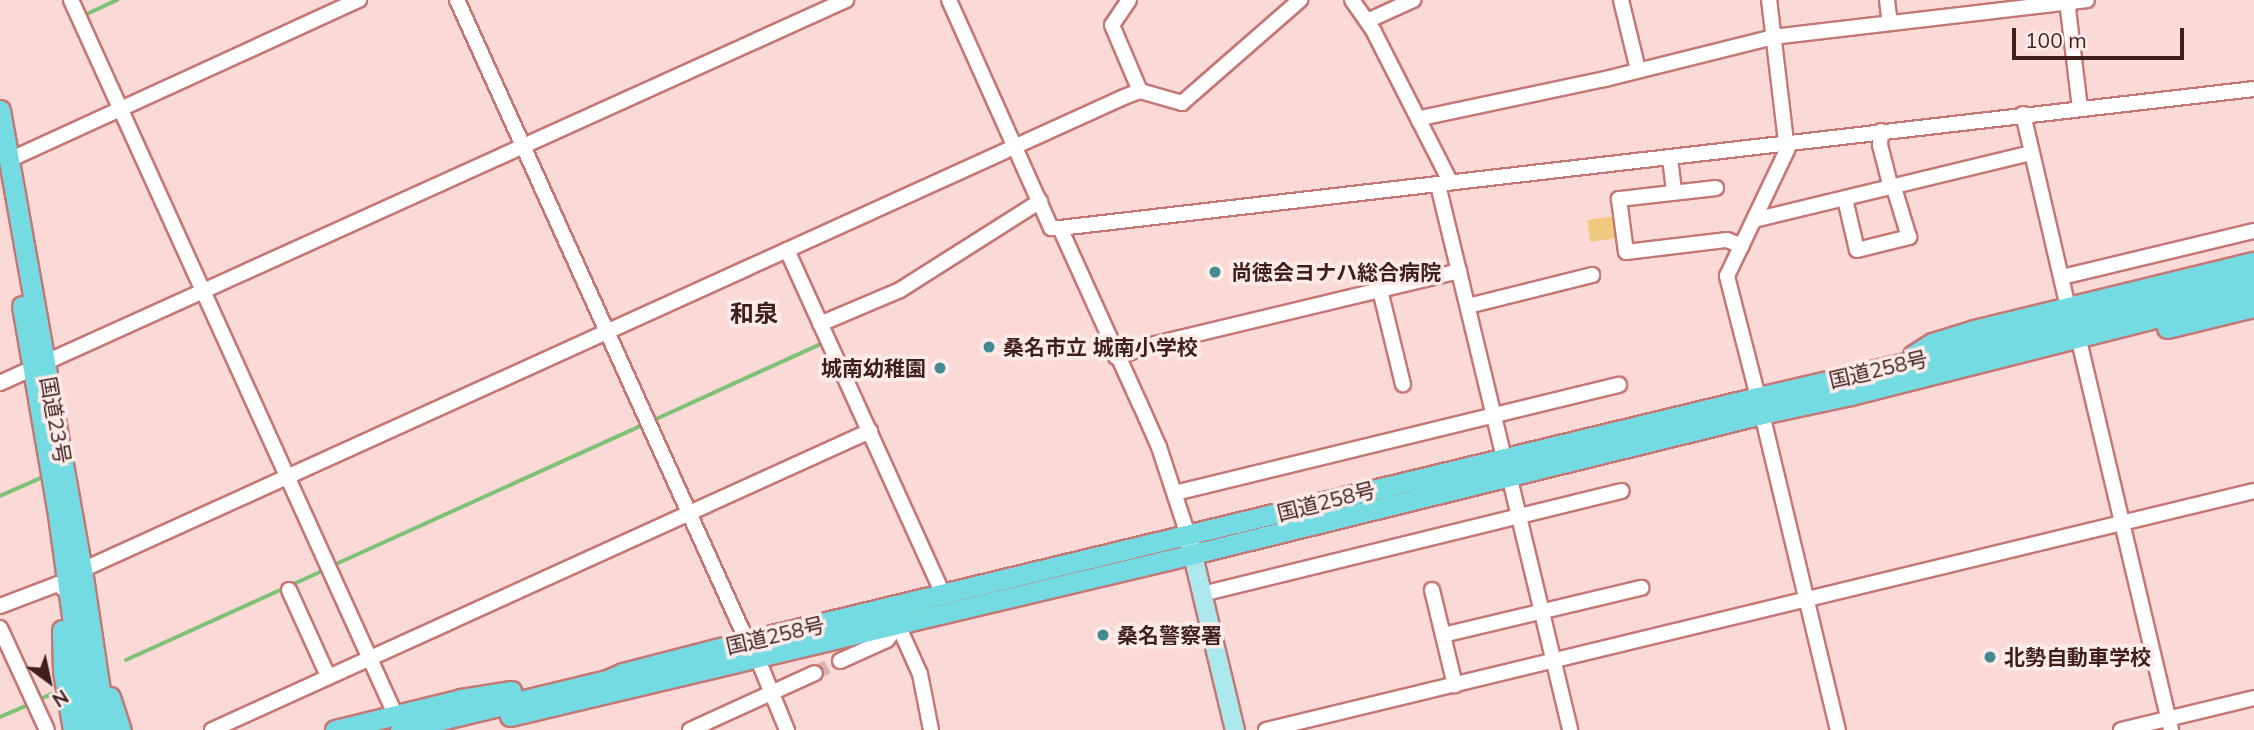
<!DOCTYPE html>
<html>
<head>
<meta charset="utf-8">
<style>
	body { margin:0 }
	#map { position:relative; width:2254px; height:730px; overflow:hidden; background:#fbd9d7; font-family:Mulish,"Noto Sans JP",sans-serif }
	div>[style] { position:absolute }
	.green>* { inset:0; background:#f0c97f; transform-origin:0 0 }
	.stream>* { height:3.5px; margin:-1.75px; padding:0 1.75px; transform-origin:1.75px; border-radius:1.75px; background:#7ec177 }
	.minor-tunnel>* { height:14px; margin-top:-7px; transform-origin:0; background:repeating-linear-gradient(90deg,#d5b4b2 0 14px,transparent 0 21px) }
	.roads { filter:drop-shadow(2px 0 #c47875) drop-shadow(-2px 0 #c47875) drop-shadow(0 2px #c47875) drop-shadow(0 -2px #c47875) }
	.minor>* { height:14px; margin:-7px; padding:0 7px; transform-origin:7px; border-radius:7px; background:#fff }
	.major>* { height:18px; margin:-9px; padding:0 9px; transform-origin:9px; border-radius:9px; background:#ace9ee }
	.highway>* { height:19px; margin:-9.5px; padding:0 9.5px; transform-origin:9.5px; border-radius:9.5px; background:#75dbe3 }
	.dots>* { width:19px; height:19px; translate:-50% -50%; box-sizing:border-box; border:4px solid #fcebe9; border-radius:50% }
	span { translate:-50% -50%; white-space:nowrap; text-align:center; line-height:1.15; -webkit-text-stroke:7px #fcebe9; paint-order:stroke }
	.poi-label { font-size:21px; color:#3e1f1e; font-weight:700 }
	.left { translate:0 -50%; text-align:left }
	.right { translate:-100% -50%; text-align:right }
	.street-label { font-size:21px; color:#3e1f1e }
	.quarter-label { font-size:24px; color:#3e1f1e; font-weight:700 }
	.north { position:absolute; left:14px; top:646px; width:70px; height:70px; -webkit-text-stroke:5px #fcebe9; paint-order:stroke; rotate:147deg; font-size:19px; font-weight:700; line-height:28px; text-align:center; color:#3e1f1e }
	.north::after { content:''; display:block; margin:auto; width:24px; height:32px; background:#3e1f1e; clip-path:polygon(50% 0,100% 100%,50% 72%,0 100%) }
	.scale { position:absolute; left:2012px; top:28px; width:172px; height:32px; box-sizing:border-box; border:4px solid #3e1f1e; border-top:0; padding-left:9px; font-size:21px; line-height:24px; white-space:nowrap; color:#3e1f1e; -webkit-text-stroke:5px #fcebe9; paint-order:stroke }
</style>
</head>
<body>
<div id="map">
	<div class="green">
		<div style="left:1615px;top:216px;width:22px;height:28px;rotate:82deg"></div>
	</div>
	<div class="stream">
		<div style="left:87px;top:14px;width:33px;rotate:-25deg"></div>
		<div style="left:654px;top:420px;width:188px;rotate:-24.5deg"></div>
		<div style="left:0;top:496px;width:45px;rotate:-23.7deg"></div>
		<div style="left:334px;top:565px;width:337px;rotate:-24.4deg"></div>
		<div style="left:126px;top:660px;width:215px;rotate:-24.4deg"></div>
		<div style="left:38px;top:700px;width:15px;rotate:-23deg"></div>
		<div style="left:0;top:717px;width:33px;rotate:-23deg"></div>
	</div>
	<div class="minor-tunnel">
		<div style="left:815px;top:673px;width:28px;rotate:-26deg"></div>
	</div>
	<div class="roads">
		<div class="minor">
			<div style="left:71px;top:0;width:786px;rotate:65.59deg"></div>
			<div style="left:457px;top:0;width:704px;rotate:65.66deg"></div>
			<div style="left:949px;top:0;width:250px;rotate:65.9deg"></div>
			<div style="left:1051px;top:228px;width:9px"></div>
			<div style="left:1060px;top:228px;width:193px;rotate:65.6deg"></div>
			<div style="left:1140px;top:404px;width:47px;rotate:66.2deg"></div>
			<div style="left:1159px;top:447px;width:93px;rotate:71.8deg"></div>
			<div style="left:1129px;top:0;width:30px;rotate:124deg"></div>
			<div style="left:1112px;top:25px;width:72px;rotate:67deg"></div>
			<div style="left:1352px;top:0;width:39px;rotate:55deg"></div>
			<div style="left:1374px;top:32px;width:169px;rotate:63deg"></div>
			<div style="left:1621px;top:0;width:72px;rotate:76.3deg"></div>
			<div style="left:1887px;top:0;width:23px;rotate:83deg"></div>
			<div style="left:2071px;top:2px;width:8px;rotate:113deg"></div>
			<div style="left:2068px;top:9px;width:100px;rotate:83.1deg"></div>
			<div style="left:1367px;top:21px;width:51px;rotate:-24.5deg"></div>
			<div style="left:2023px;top:114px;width:199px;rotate:76.9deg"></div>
			<div style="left:1419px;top:121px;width:8px;rotate:-30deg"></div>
			<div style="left:1426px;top:117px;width:183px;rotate:-12deg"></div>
			<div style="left:1605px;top:79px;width:173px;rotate:-14deg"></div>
			<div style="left:1773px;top:37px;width:316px;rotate:-6.7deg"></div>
			<div style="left:1881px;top:131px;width:14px;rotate:94deg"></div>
			<div style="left:1880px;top:145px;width:44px;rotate:75.7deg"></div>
			<div style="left:1670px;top:158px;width:35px;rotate:83deg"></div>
			<div style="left:9px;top:160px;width:385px;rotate:-24.6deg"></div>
			<div style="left:1438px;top:185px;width:281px;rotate:76.4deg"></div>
			<div style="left:1716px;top:188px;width:98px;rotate:173.5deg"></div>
			<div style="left:1619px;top:199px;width:53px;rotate:82.5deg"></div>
			<div style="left:1626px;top:252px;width:102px;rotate:-6.8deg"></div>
			<div style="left:1727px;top:240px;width:16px;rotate:22deg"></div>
			<div style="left:1845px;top:199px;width:52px;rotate:76.8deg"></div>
			<div style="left:1857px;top:250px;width:54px;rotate:-14deg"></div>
			<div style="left:1909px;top:237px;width:51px;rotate:-107deg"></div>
			<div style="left:1754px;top:220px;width:285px;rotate:-13.6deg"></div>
			<div style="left:1060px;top:228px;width:1202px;rotate:-6.64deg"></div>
			<div style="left:787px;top:250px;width:380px;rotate:65.6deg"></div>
			<div style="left:2062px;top:277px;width:197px;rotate:-13.5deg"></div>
			<div style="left:1380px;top:290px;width:97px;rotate:76.3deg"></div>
			<div style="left:1468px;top:306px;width:128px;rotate:-14deg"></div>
			<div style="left:820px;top:324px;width:87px;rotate:-23deg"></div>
			<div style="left:900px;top:290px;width:166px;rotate:-32.4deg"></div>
			<div style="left:2081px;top:349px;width:391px;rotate:76.7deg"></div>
			<div style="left:1116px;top:357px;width:41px;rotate:-18.4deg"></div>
			<div style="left:1155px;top:344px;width:313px;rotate:-13.5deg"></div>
			<div style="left:0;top:383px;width:929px;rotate:-24.36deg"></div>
			<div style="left:1758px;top:397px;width:125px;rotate:-104.4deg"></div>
			<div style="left:1727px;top:276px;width:140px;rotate:-64.5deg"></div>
			<div style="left:1787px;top:150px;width:151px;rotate:-96.8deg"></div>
			<div style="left:1762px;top:414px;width:325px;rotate:76.5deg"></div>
			<div style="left:1509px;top:475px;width:262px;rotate:76.5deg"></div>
			<div style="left:1175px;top:493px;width:457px;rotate:-13.7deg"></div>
			<div style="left:82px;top:570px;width:1144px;rotate:-24.41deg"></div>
			<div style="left:1124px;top:97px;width:17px;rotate:-21deg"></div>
			<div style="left:1140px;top:91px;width:44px;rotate:15.9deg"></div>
			<div style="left:1182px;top:103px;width:157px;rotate:-41.1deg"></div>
			<div style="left:289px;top:590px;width:94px;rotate:65.6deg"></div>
			<div style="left:1432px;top:590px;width:98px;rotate:76.4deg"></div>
			<div style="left:1202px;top:594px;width:432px;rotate:-13.8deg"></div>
			<div style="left:0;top:606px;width:62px;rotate:-20.8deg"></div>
			<div style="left:58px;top:584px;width:12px;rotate:42deg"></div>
			<div style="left:898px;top:625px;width:54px;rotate:65.8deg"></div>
			<div style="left:920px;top:674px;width:57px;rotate:78.9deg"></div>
			<div style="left:0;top:628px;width:112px;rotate:65.3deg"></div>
			<div style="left:1443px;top:635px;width:204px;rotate:-13.4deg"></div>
			<div style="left:757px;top:657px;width:79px;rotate:67.7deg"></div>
			<div style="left:840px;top:661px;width:51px;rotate:-24.1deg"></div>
			<div style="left:887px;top:640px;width:19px;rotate:-54deg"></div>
			<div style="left:212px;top:730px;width:723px;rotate:-24.44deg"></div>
			<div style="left:690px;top:730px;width:137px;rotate:-24.5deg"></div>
			<div style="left:1266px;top:730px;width:1016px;rotate:-13.6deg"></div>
			<div style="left:2121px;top:730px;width:137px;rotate:-13.5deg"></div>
		</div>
		<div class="major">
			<div style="left:1190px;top:543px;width:192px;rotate:76.5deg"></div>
		</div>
		<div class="highway">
			<div style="left:0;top:110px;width:467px;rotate:79.9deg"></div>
			<div style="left:82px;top:570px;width:162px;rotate:81.5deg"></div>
			<div style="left:22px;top:306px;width:212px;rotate:80.2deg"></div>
			<div style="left:58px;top:515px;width:217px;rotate:82.1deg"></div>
			<div style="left:2167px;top:328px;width:89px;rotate:-13.6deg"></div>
			<div style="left:1913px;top:355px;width:22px;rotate:-32deg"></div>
			<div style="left:1932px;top:343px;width:44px;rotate:-17.2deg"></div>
			<div style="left:1974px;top:330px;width:288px;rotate:-13.7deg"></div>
			<div style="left:62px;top:630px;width:41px;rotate:88.6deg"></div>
			<div style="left:63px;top:671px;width:60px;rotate:80.4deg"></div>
			<div style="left:110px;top:697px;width:35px;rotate:72deg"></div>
			<div style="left:510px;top:716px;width:702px;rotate:-13.34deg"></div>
			<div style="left:1193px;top:554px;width:586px;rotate:-13.82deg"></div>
			<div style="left:1762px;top:414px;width:91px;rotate:-12.1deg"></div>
			<div style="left:1851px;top:395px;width:416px;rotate:-14.2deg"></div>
			<div style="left:335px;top:730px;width:130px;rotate:-13.8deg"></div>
			<div style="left:461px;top:699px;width:51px;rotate:-9.1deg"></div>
			<div style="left:400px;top:730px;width:213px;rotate:-13.6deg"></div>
			<div style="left:607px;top:680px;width:17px;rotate:-24deg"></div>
			<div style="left:623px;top:673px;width:128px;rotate:-14.5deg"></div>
			<div style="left:747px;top:641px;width:1040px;rotate:-13.57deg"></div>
			<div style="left:1758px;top:397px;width:240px;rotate:-13deg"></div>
			<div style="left:1992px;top:343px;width:270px;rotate:-14.1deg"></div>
		</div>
	</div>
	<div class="dots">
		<div style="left:1215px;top:272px;background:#438b90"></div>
		<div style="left:989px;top:347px;background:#438b90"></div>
		<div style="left:940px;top:368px;background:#438b90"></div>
		<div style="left:1103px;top:635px;background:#438b90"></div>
		<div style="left:1990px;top:657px;background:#438b90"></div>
	</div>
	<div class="poi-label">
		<span class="left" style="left:1231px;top:272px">尚徳会ヨナハ総合病院</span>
		<span class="left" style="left:1003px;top:347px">桑名市立 城南小学校</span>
		<span class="right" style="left:926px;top:368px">城南幼稚園</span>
		<span class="left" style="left:1117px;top:635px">桑名警察署</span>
		<span class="left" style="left:2004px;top:657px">北勢自動車学校</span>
	</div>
	<div class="street-label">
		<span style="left:1878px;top:369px;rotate:-13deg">国道258号</span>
		<span style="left:56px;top:420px;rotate:80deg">国道23号</span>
		<span style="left:1326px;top:501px;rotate:-14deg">国道258号</span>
		<span style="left:775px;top:635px;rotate:-13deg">国道258号</span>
	</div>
	<div class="quarter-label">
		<span style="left:754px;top:314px">和泉</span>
	</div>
	<div class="north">N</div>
	<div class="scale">100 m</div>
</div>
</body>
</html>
